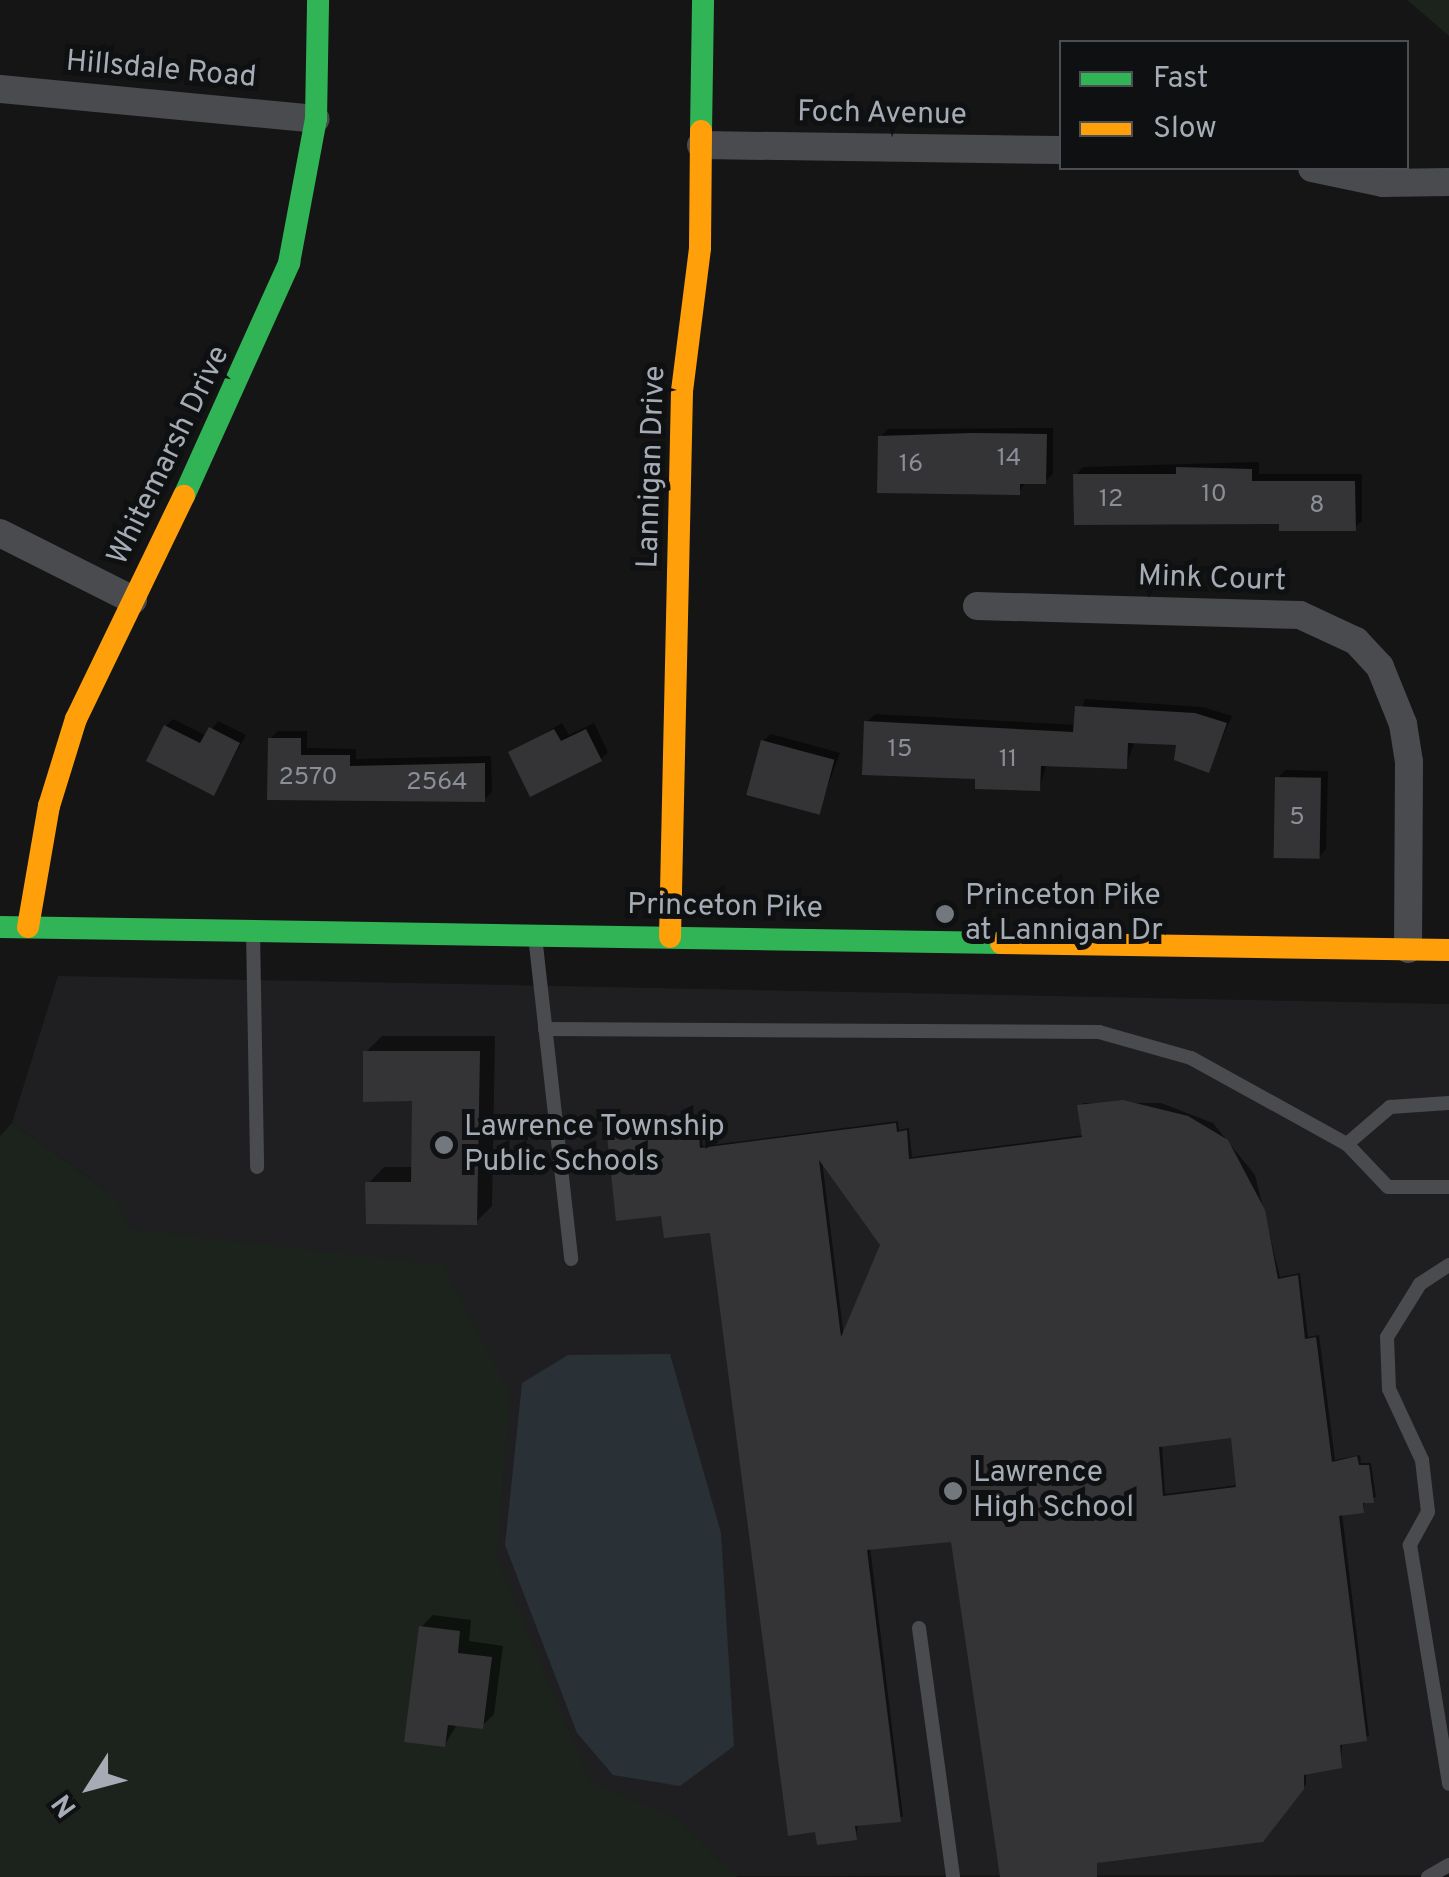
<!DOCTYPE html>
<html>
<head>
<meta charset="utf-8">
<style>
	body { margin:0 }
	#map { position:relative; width:1449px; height:1877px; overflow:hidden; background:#151515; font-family:Overpass,sans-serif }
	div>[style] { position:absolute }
	.built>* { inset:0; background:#1f1f21 }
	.green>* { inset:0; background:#1c221c }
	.water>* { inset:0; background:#293137 }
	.shadow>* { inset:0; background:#0007 }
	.building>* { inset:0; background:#343436; transform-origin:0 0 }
	.lane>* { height:14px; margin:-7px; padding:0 7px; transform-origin:7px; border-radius:7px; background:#4a4b4e }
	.street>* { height:28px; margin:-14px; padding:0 14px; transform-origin:14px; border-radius:14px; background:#4a4b4e }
	.fast>* { height:22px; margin:-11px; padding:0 11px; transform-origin:11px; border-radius:11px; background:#30b455 }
	.slow>* { height:22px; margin:-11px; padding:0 11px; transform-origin:11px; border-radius:11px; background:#ff9f0a }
	.dots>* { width:28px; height:28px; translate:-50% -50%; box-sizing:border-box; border:5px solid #0f1011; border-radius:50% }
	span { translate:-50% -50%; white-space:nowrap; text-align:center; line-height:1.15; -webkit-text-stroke:10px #0f1011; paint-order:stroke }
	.number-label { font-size:25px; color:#8a8e96 }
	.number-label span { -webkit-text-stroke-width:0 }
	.street-label { font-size:30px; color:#a6acb6 }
	.poi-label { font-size:30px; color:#a6acb6 }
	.left { translate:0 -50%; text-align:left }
	.legend { position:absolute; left:1059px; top:40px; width:350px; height:130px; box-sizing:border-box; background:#0f1011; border:2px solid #4b4e53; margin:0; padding:12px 18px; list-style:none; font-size:30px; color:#a6acb6 }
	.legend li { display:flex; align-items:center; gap:20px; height:50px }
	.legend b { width:50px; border:2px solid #4b4e53 }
	.north { position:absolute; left:40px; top:1737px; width:100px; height:100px; -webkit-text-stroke:8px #0f1011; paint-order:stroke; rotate:234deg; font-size:28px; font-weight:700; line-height:40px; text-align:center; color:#a6acb6 }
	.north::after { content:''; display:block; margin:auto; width:35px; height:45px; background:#a6acb6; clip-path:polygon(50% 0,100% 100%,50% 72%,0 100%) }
</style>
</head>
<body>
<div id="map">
	<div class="built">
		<div style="clip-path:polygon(58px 976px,1449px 1004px,1449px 1875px,0 1877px,115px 1196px,12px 1123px)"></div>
	</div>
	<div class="green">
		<div style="clip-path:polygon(1407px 0,1449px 0,1449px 36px)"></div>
		<div style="clip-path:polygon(12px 1123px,115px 1196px,130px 1229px,444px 1265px,510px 1394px,497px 1558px,590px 1782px,677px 1819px,737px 1877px,0 1877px,0 1136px)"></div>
	</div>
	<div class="water">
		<div style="clip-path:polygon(670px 1354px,721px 1533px,734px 1746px,680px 1786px,613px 1775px,577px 1733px,505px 1545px,522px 1383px,568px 1355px)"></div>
	</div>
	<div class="shadow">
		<div style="clip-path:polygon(1053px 428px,1053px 474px,1045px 481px,1026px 481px,1019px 493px,881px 437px,888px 429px)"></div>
		<div style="clip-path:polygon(1259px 462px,1259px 474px,1362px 474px,1362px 521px,1354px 528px,1281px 521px,1076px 475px,1083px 467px)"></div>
		<div style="clip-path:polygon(1085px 699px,1203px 707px,1232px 716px,1208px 770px,1179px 743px,1135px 741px,1126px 766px,1047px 764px,1039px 789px,978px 777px,867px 722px,875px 714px,1076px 725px)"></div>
		<div style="clip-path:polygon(173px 719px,207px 736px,218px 721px,246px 735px,214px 793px,166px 726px)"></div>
		<div style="clip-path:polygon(562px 723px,569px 735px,594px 723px,608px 752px,601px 759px,511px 753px)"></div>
		<div style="clip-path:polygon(278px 731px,307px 731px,307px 748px,356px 749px,356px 759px,491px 756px,492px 792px,484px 799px,270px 797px,270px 739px)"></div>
		<div style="clip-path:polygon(771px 734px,840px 753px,818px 812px,763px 741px)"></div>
		<div style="clip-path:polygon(1285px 770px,1328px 771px,1326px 849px,1319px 857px,1278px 778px)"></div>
		<div style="clip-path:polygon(382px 1036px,495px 1036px,492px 1206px,476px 1222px,368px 1184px,384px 1167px,414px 1167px,415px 1099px,366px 1052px)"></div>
		<div style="clip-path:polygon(evenodd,1083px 1103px,1161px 1103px,1213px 1123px,1255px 1175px,1280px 1277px,1300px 1273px,1308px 1337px,1319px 1335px,1335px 1460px,1360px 1455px,1361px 1463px,1371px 1463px,1376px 1497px,1365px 1501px,1363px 1510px,1342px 1513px,1369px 1736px,1342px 1742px,1341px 1766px,1306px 1772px,1306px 1784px,1265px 1835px,1043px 1867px,1067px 1877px,1002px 1877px,953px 1540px,870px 1547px,903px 1817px,858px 1824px,856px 1837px,712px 1230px,664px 1214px,610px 1137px,700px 1122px,703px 1146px,898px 1121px,899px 1130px,909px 1128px,912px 1157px,1084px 1135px,1083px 1103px,822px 1160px,883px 1244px,844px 1338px,822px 1160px,1083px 1103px,1233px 1436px,1238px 1485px,1165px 1494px,1162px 1444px,1233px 1436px)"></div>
		<div style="clip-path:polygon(433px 1615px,471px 1620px,469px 1641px,503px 1646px,494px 1714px,482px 1726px,458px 1723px,445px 1744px,421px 1627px)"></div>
	</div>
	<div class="building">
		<div style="clip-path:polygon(971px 433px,1047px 434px,1046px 484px,1020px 484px,1020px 495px,877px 493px,878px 436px)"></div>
		<div style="clip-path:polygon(1176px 467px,1252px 469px,1252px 481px,1355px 481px,1356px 531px,1279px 531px,1279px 524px,1074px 525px,1073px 474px,1176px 474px)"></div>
		<div style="clip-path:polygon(1075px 706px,1195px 713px,1227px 723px,1209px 773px,1174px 760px,1176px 745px,1128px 743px,1127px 769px,1041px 766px,1040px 791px,975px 789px,975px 779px,862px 775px,864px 721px,1073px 732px)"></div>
		<div style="clip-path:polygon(164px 725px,200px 743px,209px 727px,240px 743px,214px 796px,146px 761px)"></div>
		<div style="clip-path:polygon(554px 729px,561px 741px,586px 729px,602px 761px,530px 797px,508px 752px)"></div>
		<div style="clip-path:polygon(268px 738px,301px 738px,301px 755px,350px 755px,350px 766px,485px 763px,485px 802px,267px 800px)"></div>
		<div style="left:761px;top:740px;width:76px;height:57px;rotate:15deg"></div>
		<div style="left:1275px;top:777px;width:46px;height:81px;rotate:1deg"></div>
		<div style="clip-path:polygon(363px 1051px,480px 1051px,477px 1225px,366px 1224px,365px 1182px,411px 1182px,412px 1101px,363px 1102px)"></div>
		<div style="clip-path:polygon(evenodd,1123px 1100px,1188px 1116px,1228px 1140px,1265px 1210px,1278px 1279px,1298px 1275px,1305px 1339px,1316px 1337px,1332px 1462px,1357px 1456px,1359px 1465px,1369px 1465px,1374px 1503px,1363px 1503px,1364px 1513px,1339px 1516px,1367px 1741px,1340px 1745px,1342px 1768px,1304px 1775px,1304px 1789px,1263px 1842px,1097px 1863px,1097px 1877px,1000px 1877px,951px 1542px,867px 1550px,901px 1822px,855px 1826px,857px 1840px,817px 1845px,815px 1832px,788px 1836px,710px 1233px,664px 1238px,661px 1216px,616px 1221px,607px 1136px,698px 1124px,700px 1148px,896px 1123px,897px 1132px,907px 1130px,909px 1159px,1082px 1137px,1077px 1105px,1123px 1100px,819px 1160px,880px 1245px,841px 1337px,819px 1160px,1123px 1100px,1231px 1438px,1236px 1487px,1163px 1496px,1159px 1447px,1231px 1438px)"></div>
		<div style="clip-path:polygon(419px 1626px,460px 1631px,458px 1653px,492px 1657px,483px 1729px,448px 1725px,445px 1747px,404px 1742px)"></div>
	</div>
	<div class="lane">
		<div style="left:253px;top:931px;width:236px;rotate:89deg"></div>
		<div style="left:535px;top:936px;width:325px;rotate:83.6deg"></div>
		<div style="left:545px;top:1029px;width:554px;rotate:0.31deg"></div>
		<div style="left:1099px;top:1032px;width:96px;rotate:15.8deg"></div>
		<div style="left:1191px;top:1058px;width:178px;rotate:28.9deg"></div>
		<div style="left:1347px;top:1144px;width:59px;rotate:46.4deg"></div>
		<div style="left:1388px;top:1187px;width:61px"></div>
		<div style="left:1347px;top:1144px;width:57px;rotate:-40.7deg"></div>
		<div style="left:1390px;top:1107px;width:59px;rotate:-3.9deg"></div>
		<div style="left:1449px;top:1265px;width:35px;rotate:147deg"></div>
		<div style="left:1420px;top:1284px;width:62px;rotate:121.9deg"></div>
		<div style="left:1387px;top:1337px;width:52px;rotate:87.8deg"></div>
		<div style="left:1389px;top:1389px;width:78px;rotate:65.1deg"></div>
		<div style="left:1422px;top:1460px;width:52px;rotate:83.4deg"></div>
		<div style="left:1428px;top:1512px;width:38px;rotate:119deg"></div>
		<div style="left:1410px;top:1545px;width:242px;rotate:80.7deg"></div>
		<div style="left:919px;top:1628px;width:251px;rotate:82.2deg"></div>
		<div style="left:1428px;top:1877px;width:24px;rotate:-30deg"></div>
	</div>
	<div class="street">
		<div style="left:0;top:89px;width:317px;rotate:5.4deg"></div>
		<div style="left:701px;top:145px;width:361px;rotate:0.8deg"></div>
		<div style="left:1312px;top:168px;width:73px;rotate:11.9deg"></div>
		<div style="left:1383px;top:183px;width:66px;rotate:-0.9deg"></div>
		<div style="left:0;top:533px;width:149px;rotate:26.7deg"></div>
		<div style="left:977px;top:606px;width:323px;rotate:1.6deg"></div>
		<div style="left:1300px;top:615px;width:62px;rotate:24.9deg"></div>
		<div style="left:1356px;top:641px;width:35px;rotate:47deg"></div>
		<div style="left:1380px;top:667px;width:61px;rotate:68deg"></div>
		<div style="left:1403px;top:724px;width:38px;rotate:81deg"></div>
		<div style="left:1409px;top:762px;width:187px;rotate:90.3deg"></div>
	</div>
	<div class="fast">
		<div style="left:701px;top:131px;width:131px;rotate:-89.1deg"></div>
		<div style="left:184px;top:496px;width:256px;rotate:-65.7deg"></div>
		<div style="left:289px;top:263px;width:147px;rotate:-79.4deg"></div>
		<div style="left:316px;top:119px;width:119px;rotate:-89deg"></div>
		<div style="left:0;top:927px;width:1001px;rotate:0.92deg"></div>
	</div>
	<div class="slow">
		<div style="left:28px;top:927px;width:123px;rotate:-80.2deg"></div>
		<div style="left:49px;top:806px;width:91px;rotate:-72.8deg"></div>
		<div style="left:76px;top:719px;width:248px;rotate:-64.2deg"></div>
		<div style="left:670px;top:937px;width:546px;rotate:-88.74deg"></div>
		<div style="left:682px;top:391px;width:144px;rotate:-82.8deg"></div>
		<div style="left:700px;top:248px;width:117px;rotate:-89.5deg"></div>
		<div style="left:1001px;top:943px;width:448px;rotate:0.9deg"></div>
	</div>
	<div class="dots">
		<div style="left:945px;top:914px;background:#73777e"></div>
		<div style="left:444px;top:1145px;background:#73777e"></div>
		<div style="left:953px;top:1491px;background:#73777e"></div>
	</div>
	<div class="number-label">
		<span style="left:1009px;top:459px">14</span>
		<span style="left:911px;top:465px">16</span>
		<span style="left:1214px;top:495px">10</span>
		<span style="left:1111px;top:500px">12</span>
		<span style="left:1317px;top:506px">8</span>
		<span style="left:900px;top:750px">15</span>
		<span style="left:1008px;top:760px">11</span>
		<span style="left:308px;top:778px">2570</span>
		<span style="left:437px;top:783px">2564</span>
		<span style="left:1297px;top:818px">5</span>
	</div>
	<div class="street-label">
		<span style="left:161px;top:71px;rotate:5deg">Hillsdale Road</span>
		<span style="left:882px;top:115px;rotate:1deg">Foch Avenue</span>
		<span style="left:170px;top:456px;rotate:-64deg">Whitemarsh Drive</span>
		<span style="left:653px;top:467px;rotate:-88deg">Lannigan Drive</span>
		<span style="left:1212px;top:580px;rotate:2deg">Mink Court</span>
		<span style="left:725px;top:908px;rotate:1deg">Princeton Pike</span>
	</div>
	<div class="poi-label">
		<span class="left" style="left:965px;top:914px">Princeton Pike<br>at Lannigan Dr</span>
		<span class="left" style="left:464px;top:1145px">Lawrence Township<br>Public Schools</span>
		<span class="left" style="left:973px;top:1491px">Lawrence<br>High School</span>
	</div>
	<ul class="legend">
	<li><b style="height:12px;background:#30b455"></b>Fast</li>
	<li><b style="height:12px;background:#ff9f0a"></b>Slow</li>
	</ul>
	<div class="north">N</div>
</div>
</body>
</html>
